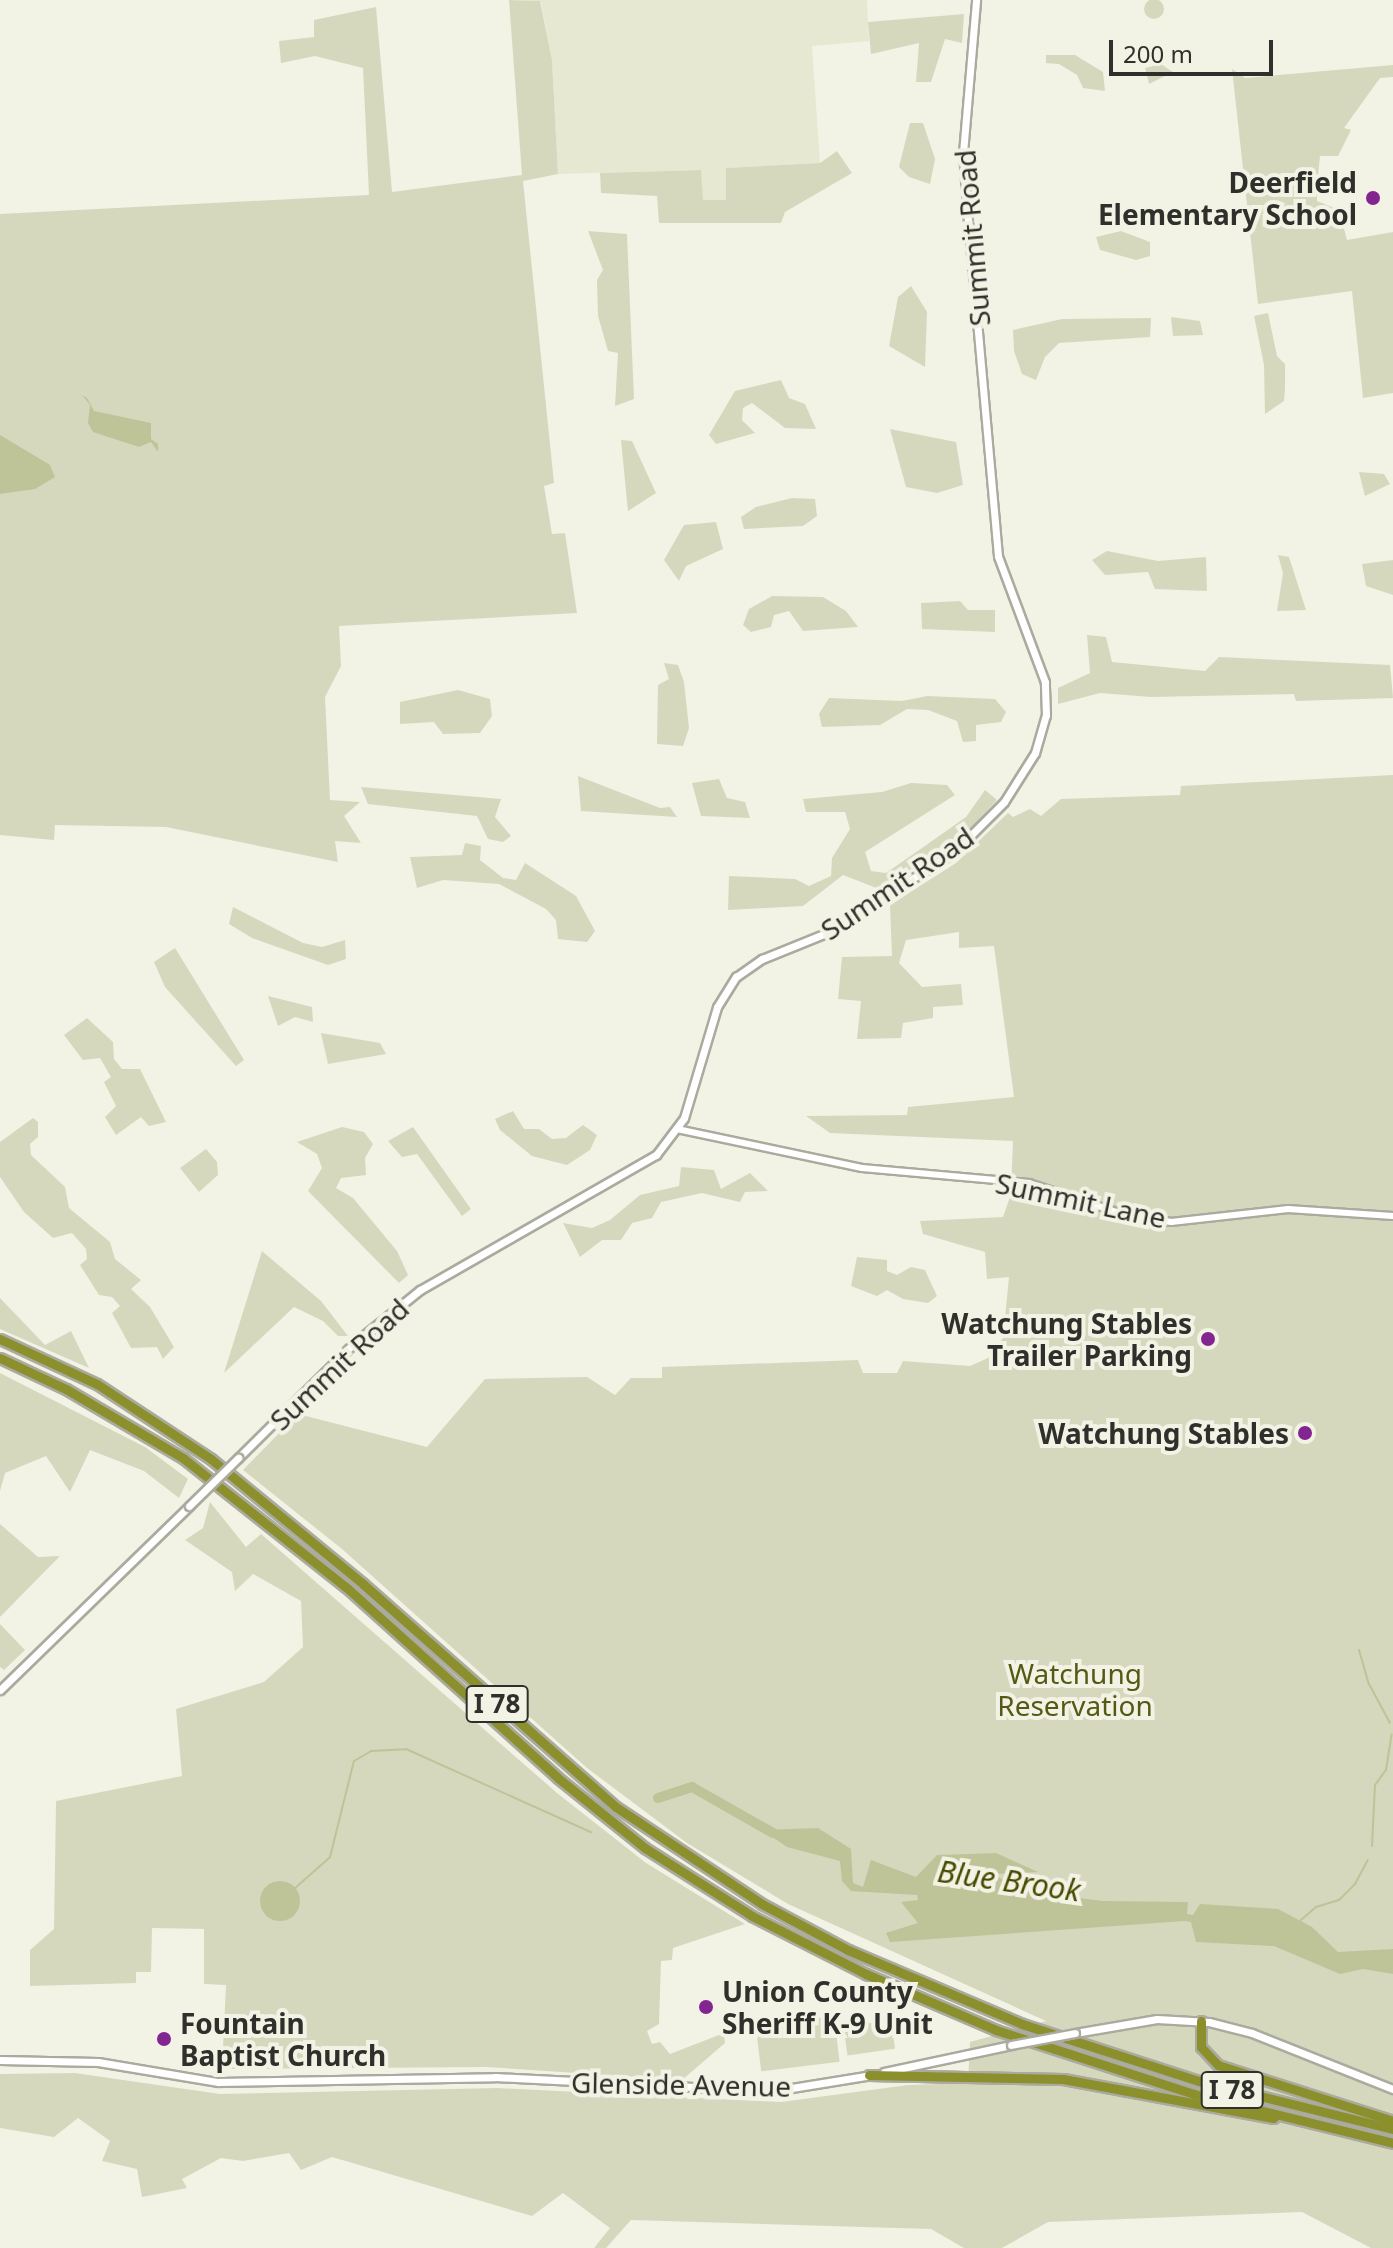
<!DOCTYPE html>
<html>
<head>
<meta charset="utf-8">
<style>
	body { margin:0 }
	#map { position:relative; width:1393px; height:2248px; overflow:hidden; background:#f2f3e5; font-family:"Noto Sans",sans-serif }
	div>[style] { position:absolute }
	.built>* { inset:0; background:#e6e8d2 }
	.green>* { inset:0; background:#d6d8be; transform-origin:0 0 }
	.round { border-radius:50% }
	.water>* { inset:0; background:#bfc398 }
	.stream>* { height:2px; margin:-1px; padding:0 1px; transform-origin:1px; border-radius:1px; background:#bfc398 }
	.river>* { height:10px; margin:-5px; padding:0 5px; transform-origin:5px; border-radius:5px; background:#bfc398 }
	.roads { filter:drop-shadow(2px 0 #aaab9e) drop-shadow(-2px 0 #aaab9e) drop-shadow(0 2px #aaab9e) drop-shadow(0 -2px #aaab9e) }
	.tertiary>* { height:6px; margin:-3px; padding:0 3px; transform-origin:3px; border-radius:3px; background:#fff }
	.secondary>* { height:7px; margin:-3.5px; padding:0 3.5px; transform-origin:3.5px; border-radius:3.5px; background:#fff }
	.motorway>* { height:9px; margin:-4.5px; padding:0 4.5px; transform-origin:4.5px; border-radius:4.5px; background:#8b8f2c }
	.bridges { filter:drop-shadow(2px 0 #aaab9e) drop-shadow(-2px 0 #aaab9e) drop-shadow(0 2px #aaab9e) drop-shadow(0 -2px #aaab9e) }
	.secondary-bridge>* { height:7px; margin:-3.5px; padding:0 3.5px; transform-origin:3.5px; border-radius:3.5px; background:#fff }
	.dots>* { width:22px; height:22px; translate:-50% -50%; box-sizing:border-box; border:4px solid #f2f3e5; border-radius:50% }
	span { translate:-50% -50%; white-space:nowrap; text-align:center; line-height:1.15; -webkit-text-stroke:8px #f2f3e5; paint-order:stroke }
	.shield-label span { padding:2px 6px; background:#f2f3e5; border:2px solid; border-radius:6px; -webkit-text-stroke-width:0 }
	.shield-label { font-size:26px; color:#2f302b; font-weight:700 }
	.poi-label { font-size:28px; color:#2f302b; font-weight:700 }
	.right { translate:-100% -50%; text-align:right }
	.left { translate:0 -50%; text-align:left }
	.street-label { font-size:28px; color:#2f302b }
	.park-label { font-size:28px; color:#565916 }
	.water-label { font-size:30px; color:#484a00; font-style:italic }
	.scale { position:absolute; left:1109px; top:40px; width:164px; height:36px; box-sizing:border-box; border:4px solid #2f302b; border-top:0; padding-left:10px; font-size:24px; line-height:28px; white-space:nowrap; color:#2f302b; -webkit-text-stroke:6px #f2f3e5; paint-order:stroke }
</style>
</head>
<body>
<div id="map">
	<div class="built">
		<div style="clip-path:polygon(521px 0,867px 0,869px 41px,812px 46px,820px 163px,726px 168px,726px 200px,703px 201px,700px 170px,558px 174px,552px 60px,541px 2px)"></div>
	</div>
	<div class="green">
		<div class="round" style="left:1144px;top:-1px;width:20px;height:20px"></div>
		<div style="clip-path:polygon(509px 0,540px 1px,552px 60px,558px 174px,523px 181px,554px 483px,544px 486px,552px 534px,565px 533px,577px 613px,339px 626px,341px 666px,325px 697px,330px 800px,360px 802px,344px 816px,361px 843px,335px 841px,338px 862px,166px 827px,55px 825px,54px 840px,0 835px,0 214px,369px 195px,363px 68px,315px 56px,281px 63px,279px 41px,314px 37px,314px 20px,376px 7px,392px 192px,522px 175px)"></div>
		<div style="clip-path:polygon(964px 14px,962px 43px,945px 39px,931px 82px,916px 82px,919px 43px,871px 54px,868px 22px)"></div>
		<div style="clip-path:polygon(1046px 55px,1075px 55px,1103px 72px,1105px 91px,1083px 88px,1077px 75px,1059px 64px,1046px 63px)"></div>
		<div style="clip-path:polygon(1161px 64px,1173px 72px,1149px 84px,1145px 68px)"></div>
		<div style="clip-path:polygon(1393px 65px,1393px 77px,1380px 78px,1344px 128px,1351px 130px,1338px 156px,1320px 156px,1317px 187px,1317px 201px,1339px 210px,1347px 240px,1393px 232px,1393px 393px,1363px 398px,1352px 291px,1258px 304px,1232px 69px,1245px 78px)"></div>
		<div style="clip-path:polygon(910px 123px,923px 123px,935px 159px,930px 184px,909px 177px,899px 167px)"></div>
		<div style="clip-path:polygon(837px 151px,852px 173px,785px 212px,781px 223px,659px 223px,657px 196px,601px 193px,600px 173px,701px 170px,703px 200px,726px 200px,726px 168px,820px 163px)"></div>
		<div style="clip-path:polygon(588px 231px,627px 234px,634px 399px,615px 406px,618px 353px,608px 351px,598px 316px,597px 280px,603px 270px)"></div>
		<div style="clip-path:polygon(1121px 231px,1150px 242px,1150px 256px,1136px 260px,1100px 250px,1096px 237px)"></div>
		<div style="clip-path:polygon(911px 286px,927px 312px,925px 367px,889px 346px,898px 297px)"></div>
		<div style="clip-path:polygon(1268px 313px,1277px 356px,1285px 364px,1285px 389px,1284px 401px,1265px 414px,1264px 365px,1254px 316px)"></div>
		<div style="clip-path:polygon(1171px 317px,1200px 321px,1203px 335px,1173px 336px)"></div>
		<div style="clip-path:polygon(1151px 318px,1150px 337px,1059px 343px,1045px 357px,1036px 380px,1022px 374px,1014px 351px,1013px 330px,1062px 319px)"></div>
		<div style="clip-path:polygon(781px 380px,789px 398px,805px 404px,816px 429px,785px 428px,752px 403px,743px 408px,742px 420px,755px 433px,716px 444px,709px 435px,735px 391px)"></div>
		<div style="clip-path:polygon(890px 429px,956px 442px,963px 485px,937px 493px,906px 487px)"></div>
		<div style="clip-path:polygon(621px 440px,632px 441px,656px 493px,628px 511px)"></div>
		<div style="clip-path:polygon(1359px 472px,1384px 474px,1390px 484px,1365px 496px)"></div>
		<div style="clip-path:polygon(792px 498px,815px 499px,817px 516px,803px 526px,744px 529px,741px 517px,756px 507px)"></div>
		<div style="clip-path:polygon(716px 522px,723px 549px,686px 566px,679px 581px,664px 560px,684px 525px)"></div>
		<div style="clip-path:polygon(1107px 551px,1158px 561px,1206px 557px,1207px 591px,1155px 589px,1148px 572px,1105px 575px,1092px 560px)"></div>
		<div style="clip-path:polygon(1278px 555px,1289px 557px,1306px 610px,1277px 611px,1283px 573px)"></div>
		<div style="clip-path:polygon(1393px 560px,1393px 595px,1366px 586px,1362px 564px)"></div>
		<div style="clip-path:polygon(772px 596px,823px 597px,846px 611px,858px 627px,803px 631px,789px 611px,774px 615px,771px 627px,751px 632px,743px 625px,749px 609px)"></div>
		<div style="clip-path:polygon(960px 601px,968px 610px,995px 610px,995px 632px,922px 629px,921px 603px)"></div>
		<div style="clip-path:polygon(1087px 635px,1106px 637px,1112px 662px,1205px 671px,1219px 657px,1390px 665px,1393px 698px,1296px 701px,1294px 694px,1151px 697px,1100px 693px,1058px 704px,1058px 688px,1090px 673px)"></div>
		<div style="clip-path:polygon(664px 663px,678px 665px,684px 682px,689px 728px,683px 746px,657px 744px,658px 685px,669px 679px)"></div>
		<div style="clip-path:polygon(458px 690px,490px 699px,492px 716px,480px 733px,443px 734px,434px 722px,400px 724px,400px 702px)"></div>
		<div style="clip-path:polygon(927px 696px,995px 699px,1006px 712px,1001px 722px,976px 725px,976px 741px,963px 742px,957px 721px,928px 710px,907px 709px,880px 725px,822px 727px,819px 714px,829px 698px,902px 701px)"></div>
		<div style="clip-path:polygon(1393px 775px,1393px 2248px,1371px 2248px,1302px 2212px,1048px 2222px,1002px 2248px,964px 2248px,931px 2229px,631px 2220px,606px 2248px,594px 2248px,610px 2228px,563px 2193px,532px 2216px,332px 2157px,301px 2170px,289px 2153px,243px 2161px,221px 2158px,182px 2179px,187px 2188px,142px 2197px,137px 2169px,102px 2161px,110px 2141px,78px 2118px,54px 2137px,0 2128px,0 2074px,75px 2073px,220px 2094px,497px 2088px,781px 2102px,908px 2085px,968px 2083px,970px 2042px,1046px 2021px,788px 1904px,687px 1843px,587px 1768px,342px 1549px,243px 1470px,298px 1414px,427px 1447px,485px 1379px,587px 1377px,615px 1395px,631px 1378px,662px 1378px,662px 1367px,858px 1360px,863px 1373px,897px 1373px,903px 1361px,970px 1366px,988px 1358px,1003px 1338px,1009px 1277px,987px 1279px,985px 1252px,923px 1234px,920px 1221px,1003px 1217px,1011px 1194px,1013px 1141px,830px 1133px,806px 1116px,907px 1115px,908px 1107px,1014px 1097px,994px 946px,959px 948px,959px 932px,906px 940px,899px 963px,922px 987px,961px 984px,963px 1005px,933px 1007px,933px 1018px,903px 1023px,901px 1038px,857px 1039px,861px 1001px,838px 999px,842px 957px,892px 956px,890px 905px,956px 863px,1008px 813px,1013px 817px,1030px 809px,1041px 816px,1061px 799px,1180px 795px,1181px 786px)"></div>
		<div style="clip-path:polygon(578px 776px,660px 808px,670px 807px,677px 817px,581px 811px)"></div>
		<div style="clip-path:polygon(719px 779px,727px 798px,745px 802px,750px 818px,701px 816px,692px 783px)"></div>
		<div style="clip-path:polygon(911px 783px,947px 785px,955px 795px,865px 852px,871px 871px,886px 873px,922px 848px,966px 817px,985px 790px,997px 800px,962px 838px,879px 889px,843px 875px,803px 906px,728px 910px,729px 876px,795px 879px,809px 886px,831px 876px,832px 858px,850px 829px,845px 812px,806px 812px,803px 799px,882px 792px)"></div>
		<div style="clip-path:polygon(361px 787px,501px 799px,495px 817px,511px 836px,503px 842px,488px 839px,477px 816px,368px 804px)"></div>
		<div style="clip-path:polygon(465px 843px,481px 846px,480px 860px,503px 878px,516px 880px,525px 863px,576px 896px,595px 931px,587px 942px,558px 939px,556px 920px,546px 909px,499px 884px,443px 880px,417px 888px,410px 857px,462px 855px)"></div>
		<div style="clip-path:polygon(233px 907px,303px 943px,322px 947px,345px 940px,346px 959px,328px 965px,252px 938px,229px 924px)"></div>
		<div style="clip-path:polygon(175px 948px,244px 1060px,236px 1066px,165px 987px,154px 962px)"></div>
		<div style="clip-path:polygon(268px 996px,312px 1007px,313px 1022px,295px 1017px,278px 1026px)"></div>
		<div style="clip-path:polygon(87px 1018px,113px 1042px,114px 1059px,122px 1069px,140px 1069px,166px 1122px,149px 1126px,141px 1117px,116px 1135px,105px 1117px,116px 1106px,104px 1082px,111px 1077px,100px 1058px,83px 1060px,64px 1035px)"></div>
		<div style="clip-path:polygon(321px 1033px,380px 1043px,386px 1054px,328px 1064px)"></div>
		<div style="clip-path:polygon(513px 1111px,524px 1129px,539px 1129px,552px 1139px,566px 1138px,583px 1125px,597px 1135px,590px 1150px,567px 1165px,532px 1156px,500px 1130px,495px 1119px)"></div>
		<div style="clip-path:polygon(33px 1118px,38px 1122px,38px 1137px,30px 1144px,31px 1155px,65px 1187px,69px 1208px,110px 1242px,115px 1259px,141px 1280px,131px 1289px,150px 1307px,174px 1347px,163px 1359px,157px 1347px,131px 1348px,112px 1313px,120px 1306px,112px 1297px,99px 1295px,80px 1265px,87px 1259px,86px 1249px,72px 1233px,53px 1238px,24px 1212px,0 1177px,0 1142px)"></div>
		<div style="clip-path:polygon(342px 1127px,364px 1132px,373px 1144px,365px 1158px,366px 1175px,341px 1178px,336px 1188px,353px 1198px,397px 1251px,408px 1275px,399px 1283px,308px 1191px,322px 1168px,317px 1154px,297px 1142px)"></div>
		<div style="clip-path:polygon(413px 1127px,471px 1209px,462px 1216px,417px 1154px,402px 1157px,388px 1141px)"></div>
		<div style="clip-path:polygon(206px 1149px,217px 1162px,218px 1175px,199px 1192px,180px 1168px)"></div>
		<div style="clip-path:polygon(681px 1167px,714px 1170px,721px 1189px,750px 1173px,768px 1191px,745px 1192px,740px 1202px,702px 1193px,661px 1202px,652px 1218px,632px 1223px,621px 1240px,602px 1240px,580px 1257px,563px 1223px,592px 1228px,610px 1220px,640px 1195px,679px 1186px)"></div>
		<div style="clip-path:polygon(262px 1251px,321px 1301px,348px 1336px,338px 1336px,323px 1321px,294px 1307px,224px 1373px)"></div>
		<div style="clip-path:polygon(857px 1257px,887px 1260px,887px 1271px,897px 1275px,911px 1267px,925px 1270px,937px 1296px,928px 1303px,903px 1299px,887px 1290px,877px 1296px,851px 1286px)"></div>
		<div style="clip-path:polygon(0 1298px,45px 1345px,71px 1331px,89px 1368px,0 1329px)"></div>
		<div style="clip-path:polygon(0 1373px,145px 1447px,188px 1479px,179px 1498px,144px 1471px,90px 1450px,70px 1492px,46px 1456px,5px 1473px,0 1491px)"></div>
		<div style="clip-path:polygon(210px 1502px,246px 1547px,261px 1534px,557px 1793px,646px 1863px,745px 1924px,673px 1948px,672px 1960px,661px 1961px,659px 2024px,647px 2031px,652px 2044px,660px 2042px,670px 2054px,724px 2033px,725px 2043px,682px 2080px,487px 2067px,222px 2069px,226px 1985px,204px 1984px,204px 1929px,152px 1928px,151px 1972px,136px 1972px,136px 1983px,30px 1986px,30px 1950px,54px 1929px,56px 1801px,182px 1776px,176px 1709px,264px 1682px,303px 1647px,301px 1601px,253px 1574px,235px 1591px,232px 1572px,185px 1540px,203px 1528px)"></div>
		<div style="clip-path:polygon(0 1524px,38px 1557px,60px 1556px,0 1617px)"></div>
		<div style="clip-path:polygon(0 1624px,25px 1650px,4px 1670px,0 1667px)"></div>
		<div style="left:834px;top:2016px;width:46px;height:79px;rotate:83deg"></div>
		<div style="left:891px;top:2020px;width:29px;height:48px;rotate:82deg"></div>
	</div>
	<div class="water">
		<div style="clip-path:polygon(82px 395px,87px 398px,94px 411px,151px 423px,151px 439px,158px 444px,158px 452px,151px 442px,139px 447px,93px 432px,88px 423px,90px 405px)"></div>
		<div style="clip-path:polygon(0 435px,50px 465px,55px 477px,35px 489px,0 494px)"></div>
		<div style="clip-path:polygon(818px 1828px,851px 1849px,853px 1883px,863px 1887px,871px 1860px,916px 1877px,937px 1855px,996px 1853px,1038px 1872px,993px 1874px,1024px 1891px,1103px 1901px,1188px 1902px,1187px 1914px,1193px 1915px,1200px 1904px,1278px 1909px,1312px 1927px,1338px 1952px,1393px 1949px,1393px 1974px,1363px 1969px,1340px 1974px,1274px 1946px,1196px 1942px,1191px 1922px,1185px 1921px,890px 1942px,886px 1933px,918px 1923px,901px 1902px,918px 1900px,917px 1895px,851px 1891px,842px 1881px,840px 1861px,787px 1847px,762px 1830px)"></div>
		<div class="round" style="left:260px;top:1881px;width:40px;height:40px"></div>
	</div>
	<div class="stream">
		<div style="left:1359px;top:1650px;width:35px;rotate:74deg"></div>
		<div style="left:1369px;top:1684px;width:44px;rotate:61.7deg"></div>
		<div style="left:1372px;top:1846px;width:61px;rotate:-87.2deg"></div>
		<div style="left:1375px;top:1785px;width:19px;rotate:-54deg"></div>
		<div style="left:1386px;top:1770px;width:36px;rotate:-81deg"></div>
		<div style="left:294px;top:1889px;width:48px;rotate:-41.6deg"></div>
		<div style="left:330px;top:1857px;width:99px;rotate:-76deg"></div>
		<div style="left:354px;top:1761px;width:20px;rotate:-30deg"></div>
		<div style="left:371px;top:1751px;width:35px;rotate:-3deg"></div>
		<div style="left:406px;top:1749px;width:203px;rotate:24.2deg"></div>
		<div style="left:1301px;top:1920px;width:20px;rotate:-41deg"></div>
		<div style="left:1316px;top:1907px;width:24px;rotate:-17deg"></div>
		<div style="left:1339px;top:1900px;width:23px;rotate:-45deg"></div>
		<div style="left:1355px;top:1884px;width:27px;rotate:-62deg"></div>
	</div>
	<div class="river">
		<div style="left:658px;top:1798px;width:36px;rotate:-18deg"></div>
		<div style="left:692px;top:1787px;width:93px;rotate:29.6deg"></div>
	</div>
	<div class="roads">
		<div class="tertiary">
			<div style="left:677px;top:1129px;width:189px;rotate:11.9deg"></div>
			<div style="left:862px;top:1168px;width:168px;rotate:5.1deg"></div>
			<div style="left:1029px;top:1183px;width:98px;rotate:18.4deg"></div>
			<div style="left:1122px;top:1214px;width:50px;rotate:9.3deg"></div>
			<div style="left:1171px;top:1222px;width:118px;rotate:-6.3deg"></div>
			<div style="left:1288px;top:1209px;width:105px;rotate:3.8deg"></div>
		</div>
		<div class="secondary">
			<div style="left:238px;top:1458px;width:162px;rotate:-44.7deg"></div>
			<div style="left:353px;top:1344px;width:86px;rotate:-38.9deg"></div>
			<div style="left:420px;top:1290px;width:272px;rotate:-29.8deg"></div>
			<div style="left:656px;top:1155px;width:46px;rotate:-52.9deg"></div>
			<div style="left:684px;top:1118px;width:116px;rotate:-73.4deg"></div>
			<div style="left:717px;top:1007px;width:36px;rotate:-58deg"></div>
			<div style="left:736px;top:977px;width:32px;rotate:-35deg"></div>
			<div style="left:762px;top:959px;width:74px;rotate:-22.1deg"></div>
			<div style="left:831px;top:931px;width:148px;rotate:-32.8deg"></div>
			<div style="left:955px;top:851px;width:69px;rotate:-45deg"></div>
			<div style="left:1004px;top:802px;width:58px;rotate:-57.7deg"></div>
			<div style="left:1035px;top:753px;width:40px;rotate:-74deg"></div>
			<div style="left:1046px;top:715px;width:33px;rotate:-92deg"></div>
			<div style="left:1045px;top:682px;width:134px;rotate:-110.5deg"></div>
			<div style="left:998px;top:556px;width:335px;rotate:-95.1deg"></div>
			<div style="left:968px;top:222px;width:69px;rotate:-94.1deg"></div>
			<div style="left:963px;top:153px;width:154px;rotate:-85.1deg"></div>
			<div style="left:0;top:1690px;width:264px;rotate:-44.2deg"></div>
			<div style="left:1075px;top:2033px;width:83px;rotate:-9.7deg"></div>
			<div style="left:1157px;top:2019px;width:52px;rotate:3.3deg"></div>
			<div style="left:1209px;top:2022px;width:44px;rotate:14.3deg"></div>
			<div style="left:1252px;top:2033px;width:152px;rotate:21.7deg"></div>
			<div style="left:0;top:2060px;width:98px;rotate:1.2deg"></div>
			<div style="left:98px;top:2062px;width:122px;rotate:9.5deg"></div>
			<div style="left:218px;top:2082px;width:277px;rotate:-1deg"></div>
			<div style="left:495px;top:2077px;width:278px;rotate:2.9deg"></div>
			<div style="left:773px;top:2091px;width:100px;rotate:-9.2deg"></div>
			<div style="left:884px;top:2072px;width:130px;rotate:-12deg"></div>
		</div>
		<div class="motorway">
			<div style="left:0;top:1339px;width:107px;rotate:24.9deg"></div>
			<div style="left:97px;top:1384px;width:136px;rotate:33.3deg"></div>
			<div style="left:211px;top:1459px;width:197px;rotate:39.4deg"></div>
			<div style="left:363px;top:1584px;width:337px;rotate:41.4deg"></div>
			<div style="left:616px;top:1807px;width:175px;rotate:33.6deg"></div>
			<div style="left:762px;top:1904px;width:98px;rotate:28.1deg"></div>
			<div style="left:848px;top:1950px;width:189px;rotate:23deg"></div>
			<div style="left:1022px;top:2024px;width:186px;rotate:17.9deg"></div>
			<div style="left:1199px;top:2081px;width:200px;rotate:13.9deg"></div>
			<div style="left:0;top:1358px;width:73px;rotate:25.2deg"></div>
			<div style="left:66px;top:1389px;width:136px;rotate:30.5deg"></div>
			<div style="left:183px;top:1458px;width:208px;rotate:38.4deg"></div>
			<div style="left:346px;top:1587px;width:285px;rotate:42deg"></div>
			<div style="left:558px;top:1778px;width:112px;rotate:38.8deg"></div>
			<div style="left:645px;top:1848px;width:127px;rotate:32.4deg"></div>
			<div style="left:752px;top:1916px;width:128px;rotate:27deg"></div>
			<div style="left:866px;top:1974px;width:142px;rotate:23.3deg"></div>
			<div style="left:996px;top:2030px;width:208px;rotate:17.9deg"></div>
			<div style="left:1194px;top:2094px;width:205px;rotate:13.8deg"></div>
			<div style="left:1201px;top:2021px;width:26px;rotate:90deg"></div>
			<div style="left:1201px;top:2047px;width:25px;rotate:47deg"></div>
			<div style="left:1218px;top:2065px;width:184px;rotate:17.7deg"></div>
			<div style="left:869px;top:2075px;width:194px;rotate:1.2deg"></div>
			<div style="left:1063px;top:2079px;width:214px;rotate:10.5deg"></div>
		</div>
	</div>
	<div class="bridges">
		<div class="secondary-bridge">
			<div style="left:189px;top:1506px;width:69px;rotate:-44.4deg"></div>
			<div style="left:1011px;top:2045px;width:65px;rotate:-10.6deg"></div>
		</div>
	</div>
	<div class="dots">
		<div style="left:1373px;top:198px;background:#822591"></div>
		<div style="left:1208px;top:1339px;background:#822591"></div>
		<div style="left:1305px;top:1433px;background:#822591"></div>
		<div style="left:706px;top:2007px;background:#822591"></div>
		<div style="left:164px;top:2039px;background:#822591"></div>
	</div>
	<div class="shield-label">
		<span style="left:497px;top:1704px">I 78</span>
		<span style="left:1232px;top:2090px">I 78</span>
	</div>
	<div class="poi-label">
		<span class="right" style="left:1357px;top:198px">Deerfield<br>Elementary School</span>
		<span class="right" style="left:1192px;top:1339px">Watchung Stables<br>Trailer Parking</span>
		<span class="right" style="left:1289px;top:1433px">Watchung Stables</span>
		<span class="left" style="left:722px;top:2007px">Union County<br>Sheriff K-9 Unit</span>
		<span class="left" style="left:180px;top:2039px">Fountain<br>Baptist Church</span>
	</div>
	<div class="street-label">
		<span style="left:972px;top:238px;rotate:-95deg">Summit Road</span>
		<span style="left:897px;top:883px;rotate:-34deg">Summit Road</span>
		<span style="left:1081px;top:1200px;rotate:12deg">Summit Lane</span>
		<span style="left:339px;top:1364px;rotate:-43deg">Summit Road</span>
		<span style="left:681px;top:2084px;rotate:1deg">Glenside Avenue</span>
	</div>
	<div class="park-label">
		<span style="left:1075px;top:1689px">Watchung<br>Reservation</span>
	</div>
	<div class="water-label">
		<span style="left:1009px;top:1881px;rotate:8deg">Blue Brook</span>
	</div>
	<div class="scale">200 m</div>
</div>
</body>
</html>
